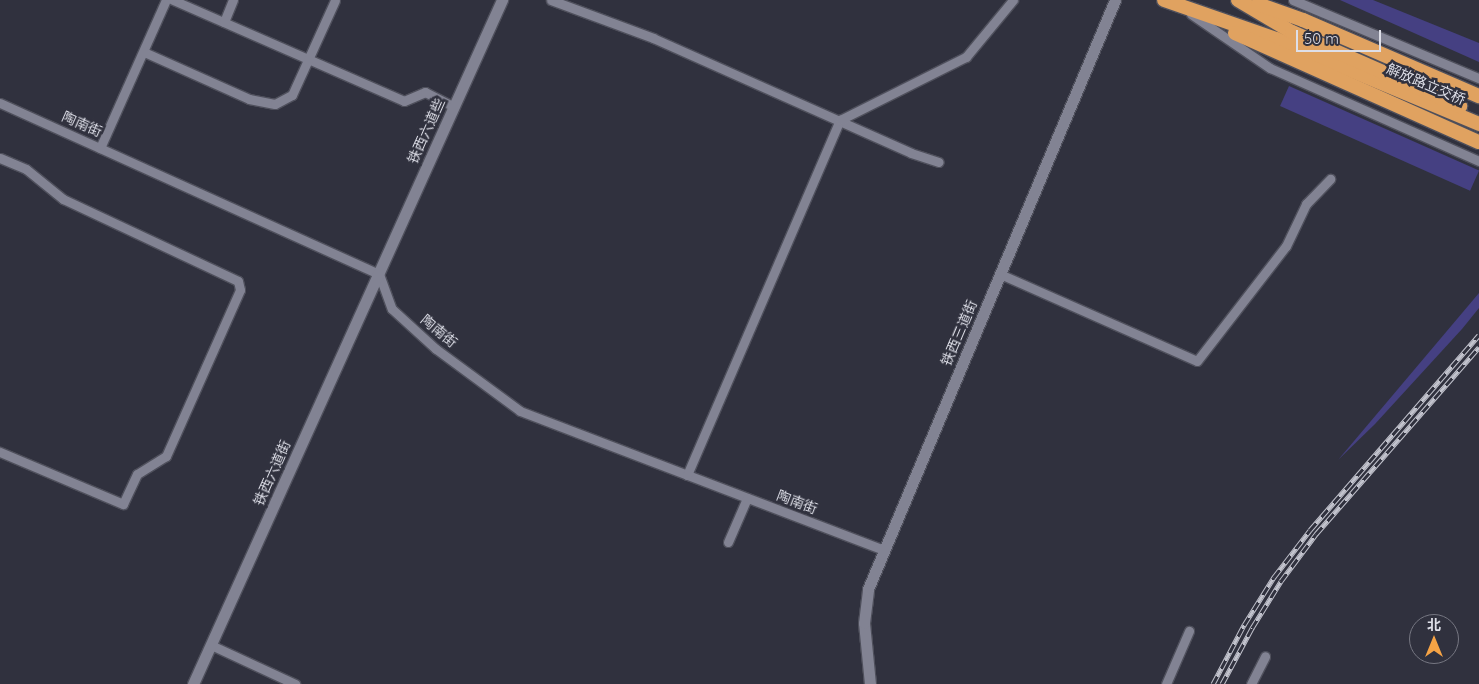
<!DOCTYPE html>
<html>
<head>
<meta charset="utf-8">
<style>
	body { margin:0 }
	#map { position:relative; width:1479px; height:684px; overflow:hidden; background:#30313e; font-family:Quicksand,"Noto Sans SC",sans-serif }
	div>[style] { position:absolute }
	.green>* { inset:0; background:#454082; transform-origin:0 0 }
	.roads { filter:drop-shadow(1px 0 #4f505c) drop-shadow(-1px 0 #4f505c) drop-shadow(0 1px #4f505c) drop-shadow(0 -1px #4f505c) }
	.minor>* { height:9px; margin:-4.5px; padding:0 4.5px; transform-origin:4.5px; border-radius:4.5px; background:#828393 }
	.tertiary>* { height:11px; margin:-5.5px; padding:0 5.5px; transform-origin:5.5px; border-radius:5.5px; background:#828393 }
	.trunk>* { height:14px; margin:-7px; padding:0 7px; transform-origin:7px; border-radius:7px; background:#e0a260 }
	.rail>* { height:5px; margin-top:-2.5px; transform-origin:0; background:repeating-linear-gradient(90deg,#30313e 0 9px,#c2c3cd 0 18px); box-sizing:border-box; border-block:1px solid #c2c3cd }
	span { translate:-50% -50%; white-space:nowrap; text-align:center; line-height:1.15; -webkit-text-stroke:5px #30313e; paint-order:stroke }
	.street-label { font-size:14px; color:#dedfe8 }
	.north { position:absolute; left:1409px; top:614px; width:50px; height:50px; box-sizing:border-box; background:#30313e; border:1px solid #767782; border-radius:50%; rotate:0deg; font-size:14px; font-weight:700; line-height:20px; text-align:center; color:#dedfe8 }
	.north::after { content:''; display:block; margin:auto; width:18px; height:22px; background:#f5a345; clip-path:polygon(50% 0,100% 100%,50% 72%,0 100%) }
	.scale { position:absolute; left:1296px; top:30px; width:85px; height:22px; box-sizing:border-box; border:2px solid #dedfe8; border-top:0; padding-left:6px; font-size:15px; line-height:18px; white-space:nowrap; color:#dedfe8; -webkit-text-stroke:4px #30313e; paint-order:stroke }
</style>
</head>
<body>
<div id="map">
	<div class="green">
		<div style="clip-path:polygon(1340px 0,1373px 0,1479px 43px,1479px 62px)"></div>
		<div style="left:1289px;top:86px;width:208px;height:22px;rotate:24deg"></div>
		<div style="clip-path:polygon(1479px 293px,1479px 308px,1462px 329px,1375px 424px,1338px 460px)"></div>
	</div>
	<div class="roads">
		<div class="minor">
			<div style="left:173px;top:0;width:252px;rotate:23.6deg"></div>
			<div style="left:404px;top:101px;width:23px;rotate:-23deg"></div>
			<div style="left:425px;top:92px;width:33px;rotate:27deg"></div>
			<div style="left:551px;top:0;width:109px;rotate:20.4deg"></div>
			<div style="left:653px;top:38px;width:282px;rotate:24deg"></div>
			<div style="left:911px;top:153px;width:29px;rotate:18deg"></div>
			<div style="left:1293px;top:0;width:202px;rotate:22.8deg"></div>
			<div style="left:1191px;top:14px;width:96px;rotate:34.4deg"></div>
			<div style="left:1270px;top:68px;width:229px;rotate:24deg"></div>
			<div style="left:224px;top:22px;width:24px;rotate:-68deg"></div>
			<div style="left:144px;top:52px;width:115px;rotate:24.1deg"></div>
			<div style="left:249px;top:99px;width:26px;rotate:11deg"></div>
			<div style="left:275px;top:104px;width:19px;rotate:-28deg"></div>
			<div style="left:292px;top:95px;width:104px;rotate:-65.6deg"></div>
			<div style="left:0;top:103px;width:416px;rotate:24.3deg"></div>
			<div style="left:379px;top:274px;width:37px;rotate:70deg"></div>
			<div style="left:392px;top:309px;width:59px;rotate:42.3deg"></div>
			<div style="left:436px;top:349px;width:104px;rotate:36.4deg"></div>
			<div style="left:520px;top:411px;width:390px;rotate:20.9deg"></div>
			<div style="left:100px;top:148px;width:162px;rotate:-66deg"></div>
			<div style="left:0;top:158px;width:28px;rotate:23deg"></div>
			<div style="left:26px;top:169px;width:48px;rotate:39deg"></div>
			<div style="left:63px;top:199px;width:193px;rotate:25.1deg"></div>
			<div style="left:238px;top:281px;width:9px;rotate:77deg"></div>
			<div style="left:240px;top:290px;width:182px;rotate:114deg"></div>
			<div style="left:166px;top:456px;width:34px;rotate:148deg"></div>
			<div style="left:137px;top:474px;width:33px;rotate:115deg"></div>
			<div style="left:123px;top:504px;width:134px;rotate:-157.1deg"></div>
			<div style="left:1000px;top:274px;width:215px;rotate:23.8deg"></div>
			<div style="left:1197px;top:361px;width:145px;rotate:-52.3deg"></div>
			<div style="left:1286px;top:246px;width:47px;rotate:-64.5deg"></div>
			<div style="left:1306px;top:204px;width:35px;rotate:-46deg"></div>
			<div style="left:687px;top:475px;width:387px;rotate:-66.7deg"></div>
			<div style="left:840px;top:120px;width:141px;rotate:-26.6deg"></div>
			<div style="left:966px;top:57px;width:74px;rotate:-50.5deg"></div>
			<div style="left:728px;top:542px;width:48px;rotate:-66.6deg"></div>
			<div style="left:211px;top:645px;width:93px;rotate:24.9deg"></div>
			<div style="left:1166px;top:684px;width:58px;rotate:-66.5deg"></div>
			<div style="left:1251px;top:684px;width:31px;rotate:-63deg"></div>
		</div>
		<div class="tertiary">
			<div style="left:193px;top:684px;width:751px;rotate:-65.69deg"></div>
			<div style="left:870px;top:684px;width:61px;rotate:-95.6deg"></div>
			<div style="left:864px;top:623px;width:34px;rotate:-83deg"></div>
			<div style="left:868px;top:589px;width:639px;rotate:-67.25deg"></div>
		</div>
		<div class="trunk">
			<div style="left:1164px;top:0;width:119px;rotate:19.2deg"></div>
			<div style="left:1276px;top:39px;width:220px;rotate:22.7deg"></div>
			<div style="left:1238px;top:0;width:63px;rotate:30.7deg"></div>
			<div style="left:1292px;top:32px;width:184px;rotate:23.8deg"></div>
			<div style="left:1258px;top:4px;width:48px;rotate:19.6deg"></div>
			<div style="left:1303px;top:20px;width:192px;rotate:23.4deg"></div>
			<div style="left:1235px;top:33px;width:267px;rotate:24.1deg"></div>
		</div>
	</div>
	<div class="rail">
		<div style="left:1213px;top:684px;width:67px;rotate:-62.3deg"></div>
		<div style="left:1244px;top:625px;width:57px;rotate:-58deg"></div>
		<div style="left:1274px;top:577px;width:59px;rotate:-52.5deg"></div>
		<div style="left:1310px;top:530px;width:258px;rotate:-49.1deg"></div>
		<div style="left:1222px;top:684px;width:64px;rotate:-61.8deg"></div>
		<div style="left:1252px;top:628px;width:55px;rotate:-58.3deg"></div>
		<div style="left:1281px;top:581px;width:59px;rotate:-53.3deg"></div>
		<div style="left:1316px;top:534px;width:248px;rotate:-48.9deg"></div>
	</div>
	<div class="street-label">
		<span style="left:1426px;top:84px;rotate:23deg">解放路立交桥</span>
		<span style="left:82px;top:124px;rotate:24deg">陶南街</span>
		<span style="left:426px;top:131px;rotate:-66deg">铁西六道些</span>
		<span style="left:439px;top:331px;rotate:40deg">陶南街</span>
		<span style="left:959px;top:333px;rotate:-67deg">铁西三道街</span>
		<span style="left:272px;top:473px;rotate:-66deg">铁西六道街</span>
		<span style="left:797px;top:502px;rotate:21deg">陶南街</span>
	</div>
	<div class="north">北</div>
	<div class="scale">50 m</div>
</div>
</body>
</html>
